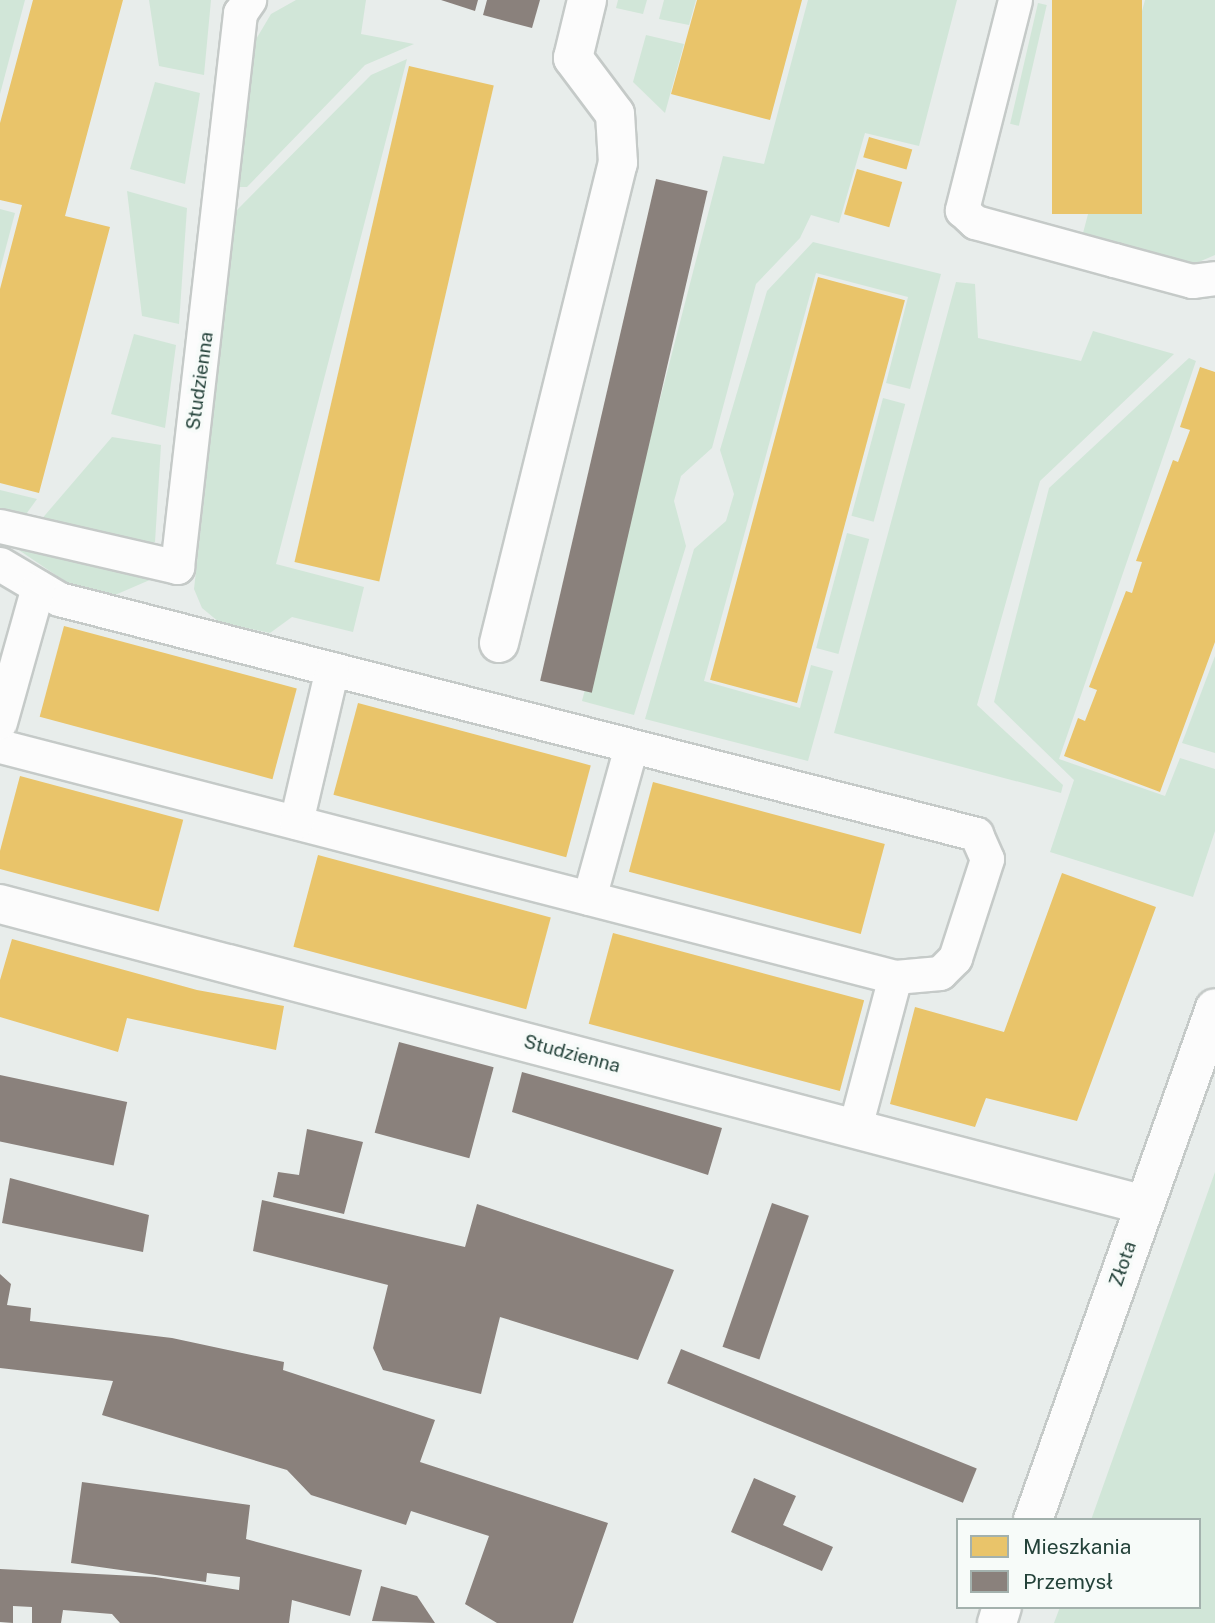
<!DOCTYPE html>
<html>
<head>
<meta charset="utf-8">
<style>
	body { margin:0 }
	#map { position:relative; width:1215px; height:1623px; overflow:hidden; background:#e8edeb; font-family:"Public Sans",sans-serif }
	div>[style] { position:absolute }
	.green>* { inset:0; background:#d1e6d8; transform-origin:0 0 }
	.homes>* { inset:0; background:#e9c46a; transform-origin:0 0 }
	.industry>* { inset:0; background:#8a817c; transform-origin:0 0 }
	.roads { filter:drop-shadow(2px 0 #c5cac8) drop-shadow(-2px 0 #c5cac8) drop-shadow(0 2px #c5cac8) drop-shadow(0 -2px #c5cac8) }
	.lane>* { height:33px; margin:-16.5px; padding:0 16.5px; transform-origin:16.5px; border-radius:16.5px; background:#fcfcfc }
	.street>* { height:38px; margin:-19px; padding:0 19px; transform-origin:19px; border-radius:19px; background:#fcfcfc }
	.secondary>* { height:38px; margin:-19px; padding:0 19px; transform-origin:19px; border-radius:19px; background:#fcfcfc }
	span { translate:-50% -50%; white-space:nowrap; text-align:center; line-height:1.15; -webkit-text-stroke:7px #f7fbf9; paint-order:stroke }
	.street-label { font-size:19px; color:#24423a }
	.legend { position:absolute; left:956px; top:1518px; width:245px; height:91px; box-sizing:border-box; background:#f7fbf9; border:2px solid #a3b1ad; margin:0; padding:9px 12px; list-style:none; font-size:21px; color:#24423a }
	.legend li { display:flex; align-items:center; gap:14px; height:35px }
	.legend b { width:35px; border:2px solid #a3b1ad }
</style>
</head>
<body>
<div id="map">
	<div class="green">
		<div style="clip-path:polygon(0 0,25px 0,0 94px)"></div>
		<div style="clip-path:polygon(149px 0,211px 0,204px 75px,159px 66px)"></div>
		<div style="clip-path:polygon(296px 0,366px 0,361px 34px,414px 44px,365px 65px,247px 187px,237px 187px,255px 41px,271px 14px)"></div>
		<div style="clip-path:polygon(618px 0,647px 0,643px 14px,616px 8px)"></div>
		<div style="clip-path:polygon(664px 0,696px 0,689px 25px,659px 19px)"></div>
		<div style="clip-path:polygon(808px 0,957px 0,919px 146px,865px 133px,839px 223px,811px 215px,800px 238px,756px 284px,712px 448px,681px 476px,674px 501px,686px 546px,634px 715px,582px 701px,723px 156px,764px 164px)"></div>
		<div style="clip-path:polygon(1145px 0,1215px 0,1215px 255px,1194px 264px,1083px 233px)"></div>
		<div style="left:1038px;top:3px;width:9px;height:124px;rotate:13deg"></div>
		<div style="clip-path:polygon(646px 35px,684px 44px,665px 113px,633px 82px)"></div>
		<div style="clip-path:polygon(407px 59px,276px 564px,364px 587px,353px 632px,292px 617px,270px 633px,219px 622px,202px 608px,194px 589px,236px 211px,371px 75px)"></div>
		<div style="clip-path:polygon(155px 82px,200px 93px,185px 184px,130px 169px)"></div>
		<div style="clip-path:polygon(127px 191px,187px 208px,179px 324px,142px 316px)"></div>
		<div style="clip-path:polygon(0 209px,15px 213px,0 270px)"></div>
		<div style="clip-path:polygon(813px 242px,941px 274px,910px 389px,886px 383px,908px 297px,816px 273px,704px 681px,800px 708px,811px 665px,833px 671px,808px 761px,645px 719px,694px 549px,726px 521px,734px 494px,720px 450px,767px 291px)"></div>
		<div style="clip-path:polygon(956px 282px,975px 284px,978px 338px,1081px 361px,1093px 331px,1174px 354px,1040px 481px,977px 705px,1063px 785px,1061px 793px,834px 733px)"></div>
		<div style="clip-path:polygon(134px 334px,176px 345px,165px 428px,111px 414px)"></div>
		<div style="clip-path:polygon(1189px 358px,1196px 361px,1059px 759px,1165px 796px,1180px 758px,1215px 769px,1215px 831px,1193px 897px,1050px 852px,1074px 780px,994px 702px,1049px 488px)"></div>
		<div style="left:883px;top:398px;width:23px;height:122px;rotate:15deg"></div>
		<div style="clip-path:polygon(112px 437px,161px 445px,155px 542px,143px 545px,40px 521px)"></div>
		<div style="clip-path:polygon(0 490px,37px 499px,24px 517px,0 510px)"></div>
		<div style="left:847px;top:533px;width:23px;height:119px;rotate:15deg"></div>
		<div style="clip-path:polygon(7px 542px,152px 579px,115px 595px,66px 582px)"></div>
		<div style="clip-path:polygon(1215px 656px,1215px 753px,1182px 743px)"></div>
		<div style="clip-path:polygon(1215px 1172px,1215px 1623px,1054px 1623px,1060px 1607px,1199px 1607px,1199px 1520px,1091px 1520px)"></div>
	</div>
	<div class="homes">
		<div style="clip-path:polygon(33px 0,123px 0,65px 216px,110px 227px,39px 493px,0 483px,0 289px,22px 205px,0 200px,0 123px)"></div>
		<div style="clip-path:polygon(697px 0,802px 0,770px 120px,671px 94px)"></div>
		<div style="left:1052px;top:0;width:90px;height:214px"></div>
		<div style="left:409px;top:66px;width:87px;height:509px;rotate:13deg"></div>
		<div style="left:869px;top:137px;width:45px;height:21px;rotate:16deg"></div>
		<div style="left:857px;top:169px;width:47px;height:47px;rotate:16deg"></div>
		<div style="left:818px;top:277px;width:90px;height:417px;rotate:15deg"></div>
		<div style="clip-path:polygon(1200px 367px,1215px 372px,1215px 642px,1160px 792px,1064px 756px,1078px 718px,1085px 721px,1097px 690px,1089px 687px,1126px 591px,1132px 593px,1142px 562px,1136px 561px,1173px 460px,1178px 462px,1190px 430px,1180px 427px)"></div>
		<div style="left:64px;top:626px;width:241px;height:94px;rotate:15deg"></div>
		<div style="left:358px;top:703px;width:241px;height:95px;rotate:15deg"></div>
		<div style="left:20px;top:776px;width:169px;height:95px;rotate:15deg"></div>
		<div style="left:653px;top:782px;width:240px;height:93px;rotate:15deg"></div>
		<div style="left:318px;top:855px;width:241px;height:95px;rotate:15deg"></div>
		<div style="clip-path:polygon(1062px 873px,1156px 907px,1077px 1121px,986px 1098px,975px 1127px,890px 1104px,915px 1007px,1004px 1032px)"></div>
		<div style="left:613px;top:933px;width:260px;height:94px;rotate:15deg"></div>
		<div style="clip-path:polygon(12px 939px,197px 990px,284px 1006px,276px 1050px,127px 1018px,118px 1052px,0 1017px,0 980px)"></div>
	</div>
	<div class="industry">
		<div style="clip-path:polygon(441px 0,478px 0,475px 11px)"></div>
		<div style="clip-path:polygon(487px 0,540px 0,532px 28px,483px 15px)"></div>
		<div style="left:656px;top:179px;width:53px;height:515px;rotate:13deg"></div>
		<div style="left:399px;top:1042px;width:98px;height:94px;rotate:15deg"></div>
		<div style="clip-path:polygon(522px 1072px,722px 1128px,708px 1175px,512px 1112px)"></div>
		<div style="left:0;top:1075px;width:130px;height:65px;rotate:12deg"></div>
		<div style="clip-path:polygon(307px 1129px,363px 1142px,344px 1214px,273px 1197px,278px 1172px,299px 1175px)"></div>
		<div style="clip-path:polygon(10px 1178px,149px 1215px,143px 1252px,2px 1223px)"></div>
		<div style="clip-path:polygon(262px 1200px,465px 1247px,477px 1204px,674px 1270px,638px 1360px,500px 1317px,481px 1394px,383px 1370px,373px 1348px,388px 1285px,253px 1251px)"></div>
		<div style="left:772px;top:1203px;width:39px;height:152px;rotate:19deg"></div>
		<div style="clip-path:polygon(0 1274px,11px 1284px,7px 1305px,31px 1308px,30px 1321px,172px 1338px,284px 1362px,283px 1370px,435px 1420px,420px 1462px,608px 1523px,573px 1623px,497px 1623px,465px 1604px,489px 1536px,411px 1511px,406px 1525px,311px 1495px,287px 1470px,102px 1415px,113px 1381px,0 1368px)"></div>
		<div style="left:681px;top:1349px;width:319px;height:37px;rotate:22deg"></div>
		<div style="clip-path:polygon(754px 1478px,796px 1496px,783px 1525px,833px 1547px,822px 1571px,731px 1532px)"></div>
		<div style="clip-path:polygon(82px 1482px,250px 1505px,246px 1539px,362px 1570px,350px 1616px,292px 1600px,289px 1623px,120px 1623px,112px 1614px,63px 1610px,61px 1623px,32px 1623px,32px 1607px,13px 1606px,13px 1623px,0 1622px,0 1569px,155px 1577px,239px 1590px,240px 1577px,207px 1573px,206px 1582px,71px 1563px)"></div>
		<div style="clip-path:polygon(381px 1586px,417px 1596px,435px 1623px,372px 1621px)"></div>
	</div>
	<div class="roads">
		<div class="lane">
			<div style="left:1015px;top:0;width:217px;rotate:104.2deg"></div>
			<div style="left:962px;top:210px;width:18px;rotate:43deg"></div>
			<div style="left:975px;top:222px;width:144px;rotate:15.3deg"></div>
			<div style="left:1114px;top:260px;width:81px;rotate:15.1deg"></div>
			<div style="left:1192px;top:281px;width:23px;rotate:-7deg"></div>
			<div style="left:0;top:526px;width:182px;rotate:13deg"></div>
			<div style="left:177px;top:567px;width:558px;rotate:-83.51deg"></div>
			<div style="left:240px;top:13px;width:16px;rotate:-55deg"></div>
			<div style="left:0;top:564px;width:69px;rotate:30.7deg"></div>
			<div style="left:59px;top:599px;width:947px;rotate:14.37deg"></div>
			<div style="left:976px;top:834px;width:27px;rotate:66deg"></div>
			<div style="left:987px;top:859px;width:104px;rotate:107.9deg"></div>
			<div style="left:955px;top:958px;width:21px;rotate:135deg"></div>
			<div style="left:940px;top:973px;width:45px;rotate:174.9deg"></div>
			<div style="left:895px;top:977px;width:924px;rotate:-165.53deg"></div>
			<div style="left:0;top:722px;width:140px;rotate:-74.3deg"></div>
			<div style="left:296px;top:822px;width:157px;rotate:-76.8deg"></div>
			<div style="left:589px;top:898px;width:157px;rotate:-74.5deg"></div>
			<div style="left:855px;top:1127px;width:155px;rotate:-75.1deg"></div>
		</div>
		<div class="street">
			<div style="left:499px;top:643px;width:495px;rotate:-76.1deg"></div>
			<div style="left:618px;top:163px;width:49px;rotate:-93.5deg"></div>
			<div style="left:615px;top:114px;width:70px;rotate:-126.9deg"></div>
			<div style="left:573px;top:58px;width:60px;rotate:-76.4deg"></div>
			<div style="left:0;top:904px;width:1183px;rotate:14.74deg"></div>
		</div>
		<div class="secondary">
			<div style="left:1033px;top:1520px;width:543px;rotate:-70.43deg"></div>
			<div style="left:997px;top:1623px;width:17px;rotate:-73deg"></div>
		</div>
	</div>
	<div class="street-label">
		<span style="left:200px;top:381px;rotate:-82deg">Studzienna</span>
		<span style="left:572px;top:1054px;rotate:15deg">Studzienna</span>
		<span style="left:1123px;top:1264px;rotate:-71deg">Złota</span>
	</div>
	<ul class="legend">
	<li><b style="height:19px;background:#e9c46a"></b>Mieszkania</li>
	<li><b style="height:19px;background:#8a817c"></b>Przemysł</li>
	</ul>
</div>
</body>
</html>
